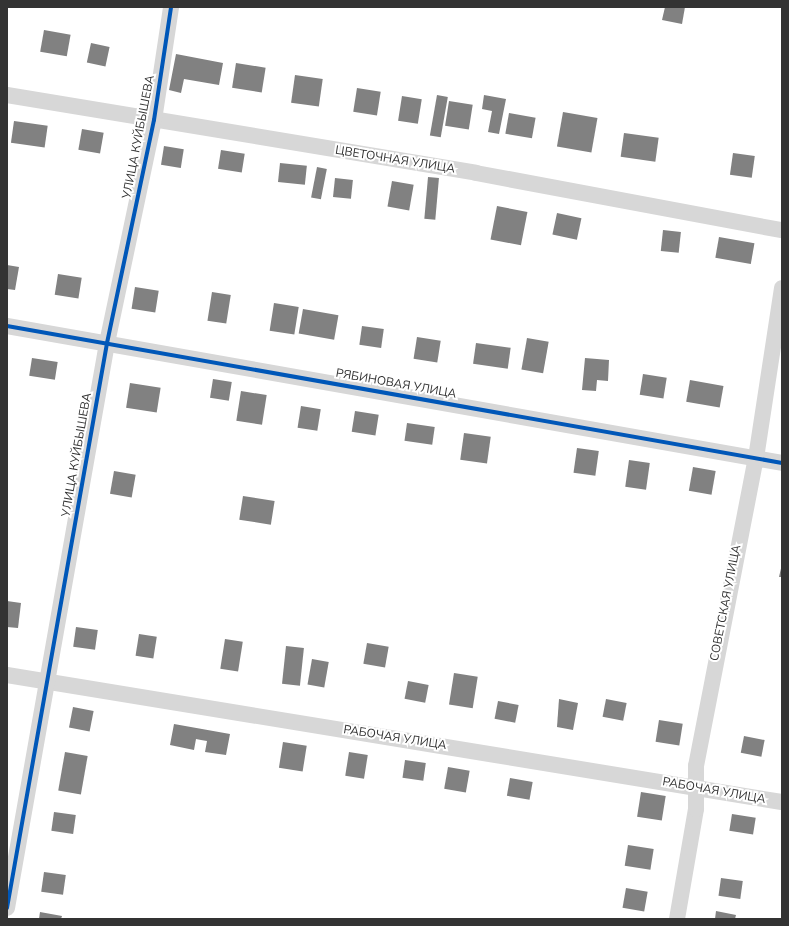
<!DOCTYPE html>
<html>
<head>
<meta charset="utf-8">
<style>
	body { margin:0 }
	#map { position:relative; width:789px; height:926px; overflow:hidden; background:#fff; font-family:"Nunito Sans",sans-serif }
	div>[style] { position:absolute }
	.building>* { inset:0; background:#818181; transform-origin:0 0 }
	.minor>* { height:16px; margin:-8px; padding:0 8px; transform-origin:8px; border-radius:8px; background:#d7d7d7 }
	.cycleway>* { height:4px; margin:-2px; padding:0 2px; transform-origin:2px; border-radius:2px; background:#0057b8 }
	span { translate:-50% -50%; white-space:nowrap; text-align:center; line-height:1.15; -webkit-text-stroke:4px #fff; paint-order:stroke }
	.street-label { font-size:12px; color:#333 }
	.frame { position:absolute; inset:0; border:8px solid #333; pointer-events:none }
</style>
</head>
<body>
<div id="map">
	<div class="building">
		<div style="clip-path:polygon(665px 7px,685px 7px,682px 24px,662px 20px)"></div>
		<div style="left:44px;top:30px;width:27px;height:22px;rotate:10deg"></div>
		<div style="left:91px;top:43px;width:19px;height:20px;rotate:12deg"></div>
		<div style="clip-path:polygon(176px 54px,223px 63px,219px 85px,184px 79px,181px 93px,169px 90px)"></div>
		<div style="left:236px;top:63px;width:30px;height:25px;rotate:9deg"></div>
		<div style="left:295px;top:75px;width:28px;height:28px;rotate:8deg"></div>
		<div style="left:357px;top:88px;width:24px;height:24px;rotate:9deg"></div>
		<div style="left:437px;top:95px;width:11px;height:41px;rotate:10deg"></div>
		<div style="clip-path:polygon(484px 95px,506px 99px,499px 134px,488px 132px,492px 111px,482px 109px)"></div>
		<div style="left:402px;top:96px;width:20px;height:25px;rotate:9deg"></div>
		<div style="left:449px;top:101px;width:24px;height:25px;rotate:9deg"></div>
		<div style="left:563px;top:112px;width:35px;height:35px;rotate:10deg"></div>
		<div style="left:509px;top:113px;width:27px;height:21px;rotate:10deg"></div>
		<div style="left:14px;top:121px;width:34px;height:22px;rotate:8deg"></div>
		<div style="left:82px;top:129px;width:22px;height:21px;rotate:10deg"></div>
		<div style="left:624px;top:133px;width:35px;height:24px;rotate:8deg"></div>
		<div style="left:164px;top:146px;width:20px;height:19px;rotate:9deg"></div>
		<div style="left:221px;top:150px;width:24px;height:19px;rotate:9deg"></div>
		<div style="left:733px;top:153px;width:22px;height:22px;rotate:8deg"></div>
		<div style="left:280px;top:163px;width:27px;height:19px;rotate:6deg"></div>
		<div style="left:317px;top:167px;width:10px;height:31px;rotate:11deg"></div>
		<div style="left:428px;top:177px;width:11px;height:42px;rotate:5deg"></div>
		<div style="left:335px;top:178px;width:18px;height:19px;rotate:6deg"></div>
		<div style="left:392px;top:181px;width:22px;height:26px;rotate:10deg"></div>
		<div style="left:497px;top:206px;width:31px;height:34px;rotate:11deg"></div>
		<div style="left:557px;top:213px;width:25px;height:22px;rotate:12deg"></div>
		<div style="left:663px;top:230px;width:18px;height:21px;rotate:6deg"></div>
		<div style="left:719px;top:237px;width:36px;height:21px;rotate:10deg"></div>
		<div style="clip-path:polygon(7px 265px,19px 267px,15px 290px,7px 289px)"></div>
		<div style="left:58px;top:274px;width:24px;height:21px;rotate:9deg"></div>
		<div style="left:135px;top:287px;width:24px;height:22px;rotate:9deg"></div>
		<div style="left:212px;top:292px;width:19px;height:29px;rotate:9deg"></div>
		<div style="left:274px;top:303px;width:25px;height:28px;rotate:9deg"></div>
		<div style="left:303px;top:309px;width:36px;height:25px;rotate:10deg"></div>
		<div style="left:362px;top:326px;width:22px;height:19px;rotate:8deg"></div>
		<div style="left:417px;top:337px;width:24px;height:22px;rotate:9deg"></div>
		<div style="left:527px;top:338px;width:22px;height:32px;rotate:10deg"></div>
		<div style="left:476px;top:343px;width:35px;height:21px;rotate:8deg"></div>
		<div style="left:32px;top:358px;width:26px;height:18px;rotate:9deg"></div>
		<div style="clip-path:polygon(585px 358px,609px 360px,608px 381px,597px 380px,596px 391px,582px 390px)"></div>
		<div style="left:643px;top:374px;width:24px;height:21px;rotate:9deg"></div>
		<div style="left:213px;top:379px;width:19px;height:19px;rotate:9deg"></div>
		<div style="left:690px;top:380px;width:34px;height:22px;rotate:10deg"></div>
		<div style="left:130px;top:383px;width:31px;height:25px;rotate:9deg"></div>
		<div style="left:241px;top:391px;width:26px;height:30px;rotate:9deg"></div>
		<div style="left:301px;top:406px;width:20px;height:22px;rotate:9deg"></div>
		<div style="left:355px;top:411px;width:24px;height:21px;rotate:9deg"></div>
		<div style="left:407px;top:423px;width:28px;height:18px;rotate:8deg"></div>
		<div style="left:464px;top:433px;width:27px;height:27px;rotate:8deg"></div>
		<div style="left:577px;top:448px;width:22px;height:25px;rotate:8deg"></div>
		<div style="left:629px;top:460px;width:21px;height:27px;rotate:8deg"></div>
		<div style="left:693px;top:467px;width:23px;height:24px;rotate:10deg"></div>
		<div style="left:114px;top:471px;width:22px;height:23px;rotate:10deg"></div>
		<div style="left:243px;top:496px;width:32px;height:24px;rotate:9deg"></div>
		<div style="clip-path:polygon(782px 564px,782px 577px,779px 577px)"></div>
		<div style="clip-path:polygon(7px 601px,21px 603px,18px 628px,7px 627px)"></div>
		<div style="left:76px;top:627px;width:22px;height:20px;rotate:8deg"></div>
		<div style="left:139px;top:634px;width:18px;height:22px;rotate:9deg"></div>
		<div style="left:225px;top:639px;width:18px;height:30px;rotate:9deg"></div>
		<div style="left:367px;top:643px;width:22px;height:21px;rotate:10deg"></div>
		<div style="left:286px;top:646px;width:18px;height:38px;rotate:6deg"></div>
		<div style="left:312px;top:659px;width:17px;height:26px;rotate:10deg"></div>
		<div style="left:454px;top:673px;width:24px;height:32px;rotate:9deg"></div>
		<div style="left:408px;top:681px;width:21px;height:18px;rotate:11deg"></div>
		<div style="clip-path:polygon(559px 699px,578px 703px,573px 730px,557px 727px)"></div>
		<div style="left:606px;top:699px;width:21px;height:18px;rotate:11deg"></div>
		<div style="left:498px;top:701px;width:21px;height:18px;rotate:11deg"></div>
		<div style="left:73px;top:707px;width:21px;height:21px;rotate:11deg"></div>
		<div style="left:659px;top:720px;width:24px;height:22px;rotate:9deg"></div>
		<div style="clip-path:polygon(174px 724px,230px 734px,226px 755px,205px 752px,207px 741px,201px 740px,196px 739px,194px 750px,170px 745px)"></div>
		<div style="left:744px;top:736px;width:21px;height:17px;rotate:11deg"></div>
		<div style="left:283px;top:742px;width:24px;height:26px;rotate:9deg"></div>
		<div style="left:65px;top:752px;width:23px;height:39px;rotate:10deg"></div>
		<div style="left:349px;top:752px;width:19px;height:24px;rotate:9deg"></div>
		<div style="left:405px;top:760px;width:21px;height:18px;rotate:8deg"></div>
		<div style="left:448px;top:767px;width:22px;height:22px;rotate:10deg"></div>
		<div style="left:510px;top:778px;width:23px;height:18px;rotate:10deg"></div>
		<div style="left:641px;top:792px;width:25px;height:25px;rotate:9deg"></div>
		<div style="left:54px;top:812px;width:22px;height:19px;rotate:8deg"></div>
		<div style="left:732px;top:814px;width:24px;height:17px;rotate:9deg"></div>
		<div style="left:628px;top:845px;width:26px;height:21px;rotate:9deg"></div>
		<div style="left:44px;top:872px;width:22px;height:20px;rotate:8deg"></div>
		<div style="left:721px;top:878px;width:22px;height:18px;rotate:8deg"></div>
		<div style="left:626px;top:888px;width:22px;height:20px;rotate:10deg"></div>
		<div style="clip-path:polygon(716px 911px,736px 915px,735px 919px,715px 919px)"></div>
		<div style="clip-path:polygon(40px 912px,62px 916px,61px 919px,39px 919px)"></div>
	</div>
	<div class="minor">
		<div style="left:7px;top:95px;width:475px;rotate:9.4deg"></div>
		<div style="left:476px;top:173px;width:311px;rotate:10.6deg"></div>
		<div style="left:7px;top:326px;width:787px;rotate:10.02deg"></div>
		<div style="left:7px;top:675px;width:785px;rotate:9.31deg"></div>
		<div style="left:7px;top:908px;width:574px;rotate:-79.96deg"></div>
		<div style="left:107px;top:343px;width:228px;rotate:-78.1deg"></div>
		<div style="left:154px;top:120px;width:114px;rotate:-81.4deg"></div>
		<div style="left:677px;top:919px;width:112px;rotate:-80.2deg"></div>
		<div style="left:696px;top:809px;width:43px;rotate:-90deg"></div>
		<div style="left:696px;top:766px;width:314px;rotate:-79deg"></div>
		<div style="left:756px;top:458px;width:172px;rotate:-81.3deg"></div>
	</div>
	<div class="cycleway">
		<div style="left:7px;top:326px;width:787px;rotate:10.02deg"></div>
		<div style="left:7px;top:908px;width:574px;rotate:-79.96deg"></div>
		<div style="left:107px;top:343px;width:228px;rotate:-78.1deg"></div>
		<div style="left:154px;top:120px;width:114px;rotate:-81.4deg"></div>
	</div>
	<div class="street-label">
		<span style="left:139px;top:137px;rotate:-79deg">УЛИЦА КУЙБЫШЕВА</span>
		<span style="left:395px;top:160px;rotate:9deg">ЦВЕТОЧНАЯ УЛИЦА</span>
		<span style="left:396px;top:384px;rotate:10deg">РЯБИНОВАЯ УЛИЦА</span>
		<span style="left:77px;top:455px;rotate:-80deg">УЛИЦА КУЙБЫШЕВА</span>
		<span style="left:726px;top:603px;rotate:-79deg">СОВЕТСКАЯ УЛИЦА</span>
		<span style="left:395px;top:738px;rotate:9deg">РАБОЧАЯ УЛИЦА</span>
		<span style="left:714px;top:791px;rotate:10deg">РАБОЧАЯ УЛИЦА</span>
	</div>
	<div class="frame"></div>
</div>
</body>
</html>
